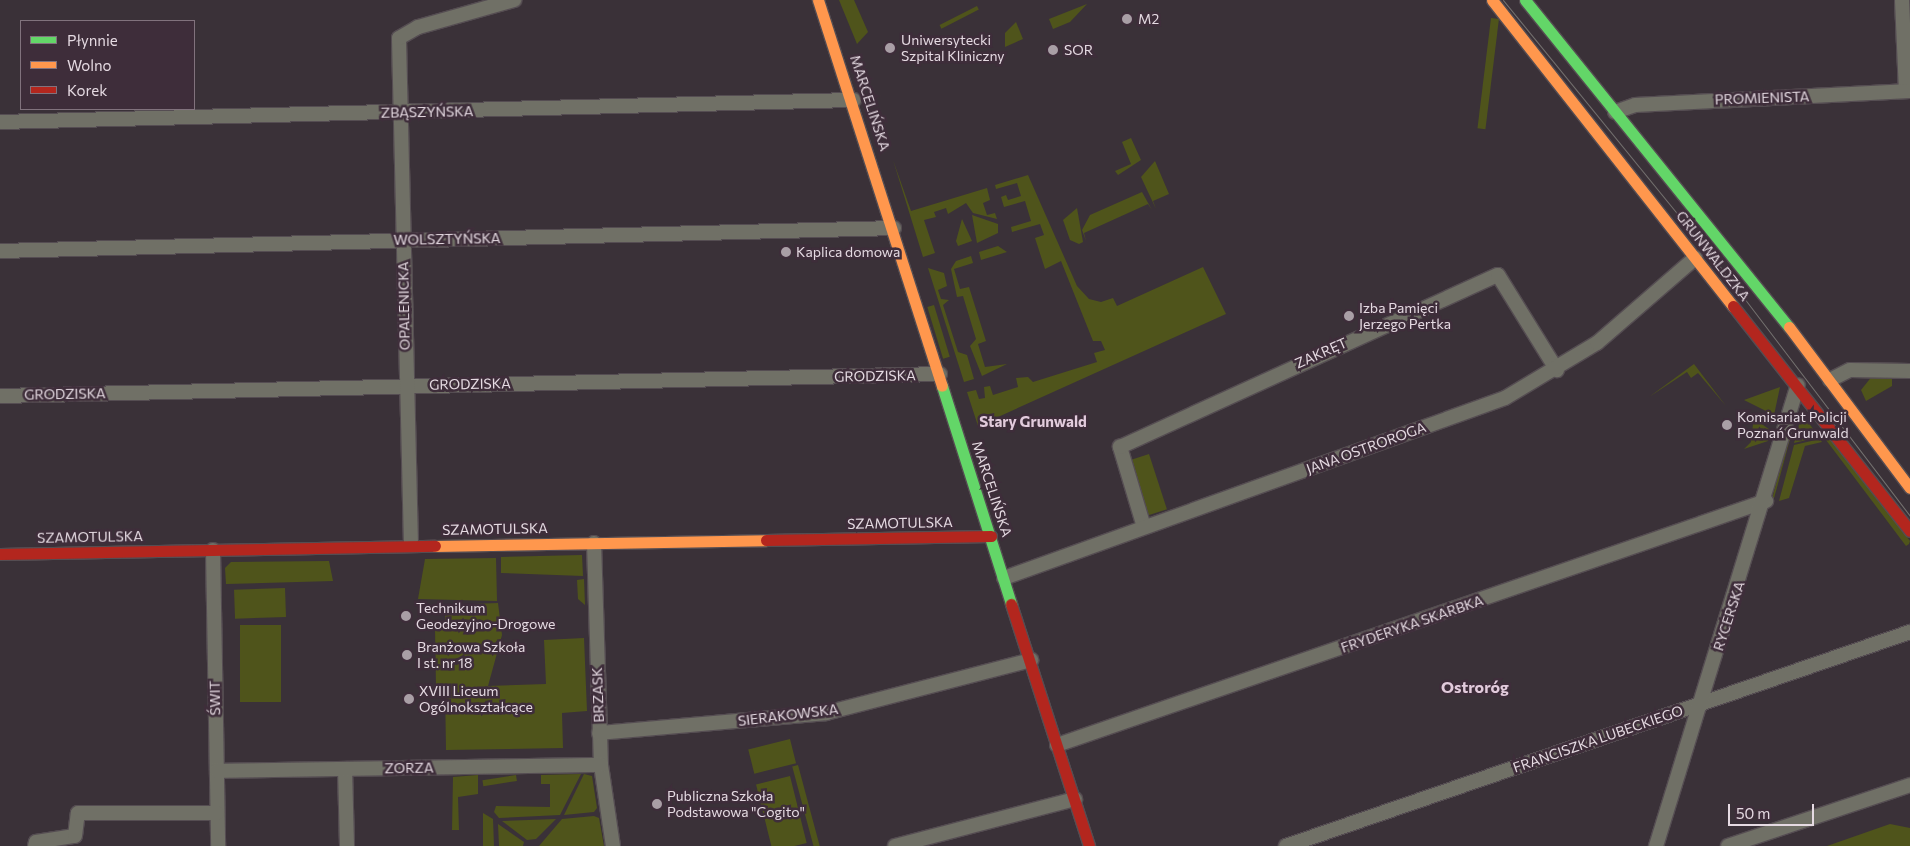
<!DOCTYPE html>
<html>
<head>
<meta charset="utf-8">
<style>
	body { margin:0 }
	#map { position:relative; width:1910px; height:846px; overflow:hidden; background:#3a3138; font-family:Commissioner,sans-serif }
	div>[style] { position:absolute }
	.green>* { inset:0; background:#4f541b; transform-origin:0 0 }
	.roads { filter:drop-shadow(1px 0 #554d52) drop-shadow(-1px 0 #554d52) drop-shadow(0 1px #554d52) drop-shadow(0 -1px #554d52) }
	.street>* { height:14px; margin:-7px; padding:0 7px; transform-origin:7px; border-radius:7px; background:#707066 }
	.fast>* { height:11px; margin:-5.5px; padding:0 5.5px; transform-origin:5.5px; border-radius:5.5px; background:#63d668 }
	.slow>* { height:11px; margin:-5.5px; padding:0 5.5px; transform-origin:5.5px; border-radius:5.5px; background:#ff974d }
	.jam>* { height:11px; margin:-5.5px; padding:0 5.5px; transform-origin:5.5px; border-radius:5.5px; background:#b3261e }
	.tram>* { height:1px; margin:-0.5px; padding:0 0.5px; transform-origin:0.5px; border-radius:0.5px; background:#74716f }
	.dots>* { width:14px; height:14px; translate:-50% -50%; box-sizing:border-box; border:2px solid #3e2d3a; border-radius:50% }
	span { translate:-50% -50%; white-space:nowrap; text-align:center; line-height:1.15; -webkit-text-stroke:5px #3e2d3a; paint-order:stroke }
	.poi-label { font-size:14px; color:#e5dae2 }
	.left { translate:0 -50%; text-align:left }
	.street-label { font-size:14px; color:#e5dae2 }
	.neighbourhood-label { font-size:15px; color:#e2cbdc; font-weight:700 }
	.quarter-label { font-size:16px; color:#e2cbdc; font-weight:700 }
	.legend { position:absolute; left:20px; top:20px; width:175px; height:90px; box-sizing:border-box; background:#3e2d3a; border:1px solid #81727d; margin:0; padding:6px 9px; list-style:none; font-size:15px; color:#e5dae2 }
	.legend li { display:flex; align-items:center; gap:10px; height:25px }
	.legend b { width:25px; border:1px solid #81727d }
	.scale { position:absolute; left:1728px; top:804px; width:86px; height:22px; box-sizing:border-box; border:2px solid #e5dae2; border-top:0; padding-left:6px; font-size:15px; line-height:18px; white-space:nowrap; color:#e5dae2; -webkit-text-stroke:4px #3e2d3a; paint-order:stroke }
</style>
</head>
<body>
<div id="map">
	<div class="green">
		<div style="clip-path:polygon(839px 0,854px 0,868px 32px,857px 44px)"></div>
		<div style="clip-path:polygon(1087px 4px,1070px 22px,1053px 29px,1049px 19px)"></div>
		<div style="left:977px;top:6px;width:4px;height:42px;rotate:63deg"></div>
		<div style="left:1491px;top:18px;width:8px;height:111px;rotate:7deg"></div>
		<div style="clip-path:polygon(1016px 22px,1023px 39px,1005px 47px,1005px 33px)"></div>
		<div style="clip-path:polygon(1131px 138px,1141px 160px,1118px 175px,1115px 171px,1131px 164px,1122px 142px)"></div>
		<div style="clip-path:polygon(893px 160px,911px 211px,987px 188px,990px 200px,983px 203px,987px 215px,995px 213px,997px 219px,973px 213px,966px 203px,948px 214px,946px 208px,934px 212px,936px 217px,924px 220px,935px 253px,923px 257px)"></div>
		<div style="clip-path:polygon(1155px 161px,1169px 194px,1153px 201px,1156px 209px,1141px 177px)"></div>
		<div style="clip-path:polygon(1028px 175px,1077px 286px,1089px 299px,1101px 302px,1113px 298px,1117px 306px,1203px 267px,1226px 314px,978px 426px,967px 392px,976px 390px,979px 399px,985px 398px,984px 387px,990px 386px,993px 395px,1018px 387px,1016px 378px,1028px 377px,1033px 382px,1097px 362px,1094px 353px,1105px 350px,1101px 341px,1093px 341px,1061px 261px,1045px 269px,1035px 238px,1044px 235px,1040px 224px,1012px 232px,1011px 227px,1031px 221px,1025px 201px,1004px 207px,1001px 197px,1006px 195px,1008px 200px,1021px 196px,1017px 183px,996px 189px,995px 185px)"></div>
		<div style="clip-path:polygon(1142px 192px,1152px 210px,1148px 204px,1084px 233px,1086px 241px,1082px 230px,1090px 215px)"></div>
		<div style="clip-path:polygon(1077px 208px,1083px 242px,1079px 244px,1070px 240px,1063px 220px)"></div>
		<div style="clip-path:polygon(972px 215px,998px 224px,998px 233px,977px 243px)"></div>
		<div style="clip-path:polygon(962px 219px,972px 241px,958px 246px,956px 241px)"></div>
		<div style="clip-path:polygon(998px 246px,1007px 252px,981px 260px,979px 252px)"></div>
		<div style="clip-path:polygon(971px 256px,973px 263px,954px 269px,960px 289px,969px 287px,986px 341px,978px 344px,985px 367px,1007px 364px,982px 376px,970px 346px,976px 339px,963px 296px,957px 297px,951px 269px,956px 261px)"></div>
		<div style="clip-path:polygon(928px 268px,944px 273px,947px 286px,938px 290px,941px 299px,949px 300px,943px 305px,958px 352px,967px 355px,974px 379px,964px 382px)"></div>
		<div style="left:934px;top:305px;width:54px;height:7px;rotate:73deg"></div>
		<div style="clip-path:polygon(1694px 364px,1726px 406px,1698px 373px,1691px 378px,1687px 372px,1649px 397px)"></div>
		<div style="clip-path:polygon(1873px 375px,1892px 376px,1892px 386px,1866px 401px,1861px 390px)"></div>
		<div style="clip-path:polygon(1780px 387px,1774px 415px,1744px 400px)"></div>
		<div style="clip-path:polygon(1805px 418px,1819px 437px,1794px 443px,1800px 421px)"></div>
		<div style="clip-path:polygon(1759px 422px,1770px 430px,1768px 441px,1744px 449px,1751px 442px,1753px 424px)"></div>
		<div style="clip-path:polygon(1827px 430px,1910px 541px,1909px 544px,1906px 546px,1826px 440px)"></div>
		<div style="clip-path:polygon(1792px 432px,1773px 502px,1771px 503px,1788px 437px)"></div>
		<div style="clip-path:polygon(1820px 439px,1822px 442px,1805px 446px,1789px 498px,1779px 501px,1794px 445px)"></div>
		<div style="left:1149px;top:454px;width:58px;height:21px;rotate:72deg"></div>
		<div style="clip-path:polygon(582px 555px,583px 576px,501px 573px,501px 557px)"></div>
		<div style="clip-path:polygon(496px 558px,497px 601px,418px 599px,425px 559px)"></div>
		<div style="clip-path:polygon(329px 561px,333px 581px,226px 584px,225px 568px,231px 562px)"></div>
		<div style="clip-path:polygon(584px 579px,585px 605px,578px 599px,577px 580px)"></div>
		<div style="left:285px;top:588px;width:29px;height:51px;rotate:88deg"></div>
		<div style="clip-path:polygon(498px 603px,502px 635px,488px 686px,546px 684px,544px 640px,584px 638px,587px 711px,562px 713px,563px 748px,446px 750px,445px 687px,436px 687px,435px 629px,445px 629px,445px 605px)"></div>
		<div style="left:240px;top:625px;width:41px;height:77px"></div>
		<div style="left:790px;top:739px;width:25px;height:43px;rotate:76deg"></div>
		<div style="left:798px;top:765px;width:84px;height:6px;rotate:75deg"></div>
		<div style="clip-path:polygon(581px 774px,560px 815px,499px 818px,494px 812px,496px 806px,550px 807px,550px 784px,541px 784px,541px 775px)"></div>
		<div style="clip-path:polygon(584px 774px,592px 776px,597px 808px,594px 812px,564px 815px)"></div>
		<div style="clip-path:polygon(478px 775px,478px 794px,458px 797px,459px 830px,452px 830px,453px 777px)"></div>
		<div style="left:516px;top:775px;width:6px;height:34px;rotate:81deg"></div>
		<div style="left:790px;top:776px;width:69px;height:35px;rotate:76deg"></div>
		<div style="clip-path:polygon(483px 813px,493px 819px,494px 846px,483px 846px)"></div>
		<div style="clip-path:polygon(594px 816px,599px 818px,604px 846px,539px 846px,562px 819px)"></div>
		<div style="clip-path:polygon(556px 819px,536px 839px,527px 840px,502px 821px)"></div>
		<div style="clip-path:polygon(498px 824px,524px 842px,523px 846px,499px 846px)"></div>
		<div style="clip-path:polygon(1890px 824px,1910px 828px,1910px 846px,1827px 846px)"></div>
	</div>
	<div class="roads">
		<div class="street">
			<div style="left:1902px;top:0;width:91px;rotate:87.5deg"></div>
			<div style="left:1615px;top:112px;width:21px;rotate:-19deg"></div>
			<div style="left:1635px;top:105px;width:275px;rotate:-2.9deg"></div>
			<div style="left:0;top:122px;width:854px;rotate:-1.48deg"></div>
			<div style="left:0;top:251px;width:894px;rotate:-1.47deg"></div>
			<div style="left:1830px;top:380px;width:22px;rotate:-27deg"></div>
			<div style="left:1850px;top:370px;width:60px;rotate:1deg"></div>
			<div style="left:0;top:396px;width:940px;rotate:-1.34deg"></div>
			<div style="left:1144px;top:527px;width:84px;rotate:-106.7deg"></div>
			<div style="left:1120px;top:447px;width:415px;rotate:-24.5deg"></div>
			<div style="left:1498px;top:275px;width:112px;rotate:58.2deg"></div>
			<div style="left:594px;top:543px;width:222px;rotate:88.2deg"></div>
			<div style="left:601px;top:765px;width:82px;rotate:81.6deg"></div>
			<div style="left:411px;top:545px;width:507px;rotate:-91.36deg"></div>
			<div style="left:399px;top:38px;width:22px;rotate:-30deg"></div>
			<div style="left:418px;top:27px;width:100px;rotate:-15.7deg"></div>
			<div style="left:213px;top:550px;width:296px;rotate:89deg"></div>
			<div style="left:1004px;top:578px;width:532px;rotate:-19.76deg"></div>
			<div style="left:1505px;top:398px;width:107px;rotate:-30.9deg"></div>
			<div style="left:1597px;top:343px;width:130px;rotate:-40.9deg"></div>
			<div style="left:599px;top:733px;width:228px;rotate:-5deg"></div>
			<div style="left:826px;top:713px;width:212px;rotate:-14.5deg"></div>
			<div style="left:1057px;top:745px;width:750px;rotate:-18.99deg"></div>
			<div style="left:345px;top:769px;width:77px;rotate:88.5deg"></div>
			<div style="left:217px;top:771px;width:384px;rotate:-0.9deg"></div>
			<div style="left:35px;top:846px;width:4px;rotate:-76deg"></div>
			<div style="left:36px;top:842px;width:39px;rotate:-9deg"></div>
			<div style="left:75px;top:836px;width:23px;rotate:-83deg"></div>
			<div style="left:78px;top:813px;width:139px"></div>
			<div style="left:895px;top:846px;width:186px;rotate:-14.6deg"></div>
			<div style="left:1286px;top:846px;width:660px;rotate:-18.93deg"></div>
			<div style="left:1656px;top:846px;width:482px;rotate:-72.9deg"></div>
			<div style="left:1728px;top:846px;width:192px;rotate:-18.5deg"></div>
		</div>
		<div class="fast">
			<div style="left:1525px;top:0;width:420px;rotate:51.1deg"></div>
			<div style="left:942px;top:386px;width:229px;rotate:72.4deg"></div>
		</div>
		<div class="slow">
			<div style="left:818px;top:0;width:405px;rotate:72.2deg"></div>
			<div style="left:1492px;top:0;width:390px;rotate:51.8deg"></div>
			<div style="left:1789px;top:327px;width:201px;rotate:53.1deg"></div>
			<div style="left:435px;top:546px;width:331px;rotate:-1deg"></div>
		</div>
		<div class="jam">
			<div style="left:1733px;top:306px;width:286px;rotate:51.8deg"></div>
			<div style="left:766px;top:540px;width:225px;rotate:-1deg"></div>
			<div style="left:0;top:554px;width:435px;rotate:-1.1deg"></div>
			<div style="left:1011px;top:604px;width:254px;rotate:72.1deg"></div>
		</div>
	</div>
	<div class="tram">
		<div style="left:1503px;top:0;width:335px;rotate:50.8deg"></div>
		<div style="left:1715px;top:260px;width:322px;rotate:52.7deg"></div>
	</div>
	<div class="dots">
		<div style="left:1127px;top:19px;background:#a99fa6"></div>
		<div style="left:890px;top:48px;background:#a99fa6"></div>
		<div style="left:1053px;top:50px;background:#a99fa6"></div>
		<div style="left:786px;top:252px;background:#a99fa6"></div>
		<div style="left:1349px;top:316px;background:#a99fa6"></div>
		<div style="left:1727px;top:425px;background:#a99fa6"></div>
		<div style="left:406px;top:616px;background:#a99fa6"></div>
		<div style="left:407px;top:655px;background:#a99fa6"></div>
		<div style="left:409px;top:699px;background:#a99fa6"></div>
		<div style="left:657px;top:804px;background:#a99fa6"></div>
	</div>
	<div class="poi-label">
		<span class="left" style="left:1138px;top:19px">M2</span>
		<span class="left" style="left:901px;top:48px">Uniwersytecki<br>Szpital Kliniczny</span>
		<span class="left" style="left:1064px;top:50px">SOR</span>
		<span class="left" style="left:796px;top:252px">Kaplica domowa</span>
		<span class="left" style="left:1359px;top:316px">Izba Pamięci<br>Jerzego Pertka</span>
		<span class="left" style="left:1737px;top:425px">Komisariat Policji<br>Poznań Grunwald</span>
		<span class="left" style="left:416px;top:616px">Technikum<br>Geodezyjno-Drogowe</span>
		<span class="left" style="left:417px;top:655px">Branżowa Szkoła<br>I st. nr 18</span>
		<span class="left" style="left:419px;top:699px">XVIII Liceum<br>Ogólnokształcące</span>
		<span class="left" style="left:667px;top:804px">Publiczna Szkoła<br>Podstawowa "Cogito"</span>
	</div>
	<div class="street-label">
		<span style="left:1762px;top:98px;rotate:-2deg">PROMIENISTA</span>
		<span style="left:870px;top:103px;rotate:72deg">MARCELIŃSKA</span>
		<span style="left:427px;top:112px;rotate:-1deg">ZBĄSZYŃSKA</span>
		<span style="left:447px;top:239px;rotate:-1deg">WOLSZTYŃSKA</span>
		<span style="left:1713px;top:256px;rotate:52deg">GRUNWALDZKA</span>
		<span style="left:404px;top:306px;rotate:-91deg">OPALENICKA</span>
		<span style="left:1321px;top:353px;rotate:-24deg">ZAKRĘT</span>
		<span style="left:875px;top:376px;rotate:-1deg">GRODZISKA</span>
		<span style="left:470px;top:384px;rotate:-1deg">GRODZISKA</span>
		<span style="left:65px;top:394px;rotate:-1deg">GRODZISKA</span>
		<span style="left:1366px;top:448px;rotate:-20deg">JANA OSTROROGA</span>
		<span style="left:992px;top:489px;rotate:72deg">MARCELIŃSKA</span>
		<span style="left:900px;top:523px;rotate:-1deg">SZAMOTULSKA</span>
		<span style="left:495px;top:529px;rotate:-1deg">SZAMOTULSKA</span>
		<span style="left:90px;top:537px;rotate:-1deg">SZAMOTULSKA</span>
		<span style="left:1729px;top:616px;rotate:-72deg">RYCERSKA</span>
		<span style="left:1412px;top:624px;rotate:-19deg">FRYDERYKA SKARBKA</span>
		<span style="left:598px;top:695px;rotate:-92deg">BRZASK</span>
		<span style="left:215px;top:698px;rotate:-91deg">ŚWIT</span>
		<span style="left:788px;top:715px;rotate:-7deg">SIERAKOWSKA</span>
		<span style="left:1598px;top:739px;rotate:-19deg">FRANCISZKA LUBECKIEGO</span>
		<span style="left:409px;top:768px;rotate:-1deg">ZORZA</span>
	</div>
	<div class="neighbourhood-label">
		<span style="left:1033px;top:422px">Stary Grunwald</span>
	</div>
	<div class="quarter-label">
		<span style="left:1475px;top:687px">Ostroróg</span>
	</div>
	<ul class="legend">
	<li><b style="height:6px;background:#63d668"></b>Płynnie</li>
	<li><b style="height:6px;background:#ff974d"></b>Wolno</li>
	<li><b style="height:6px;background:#b3261e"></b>Korek</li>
	</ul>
	<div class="scale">50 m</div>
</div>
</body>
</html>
